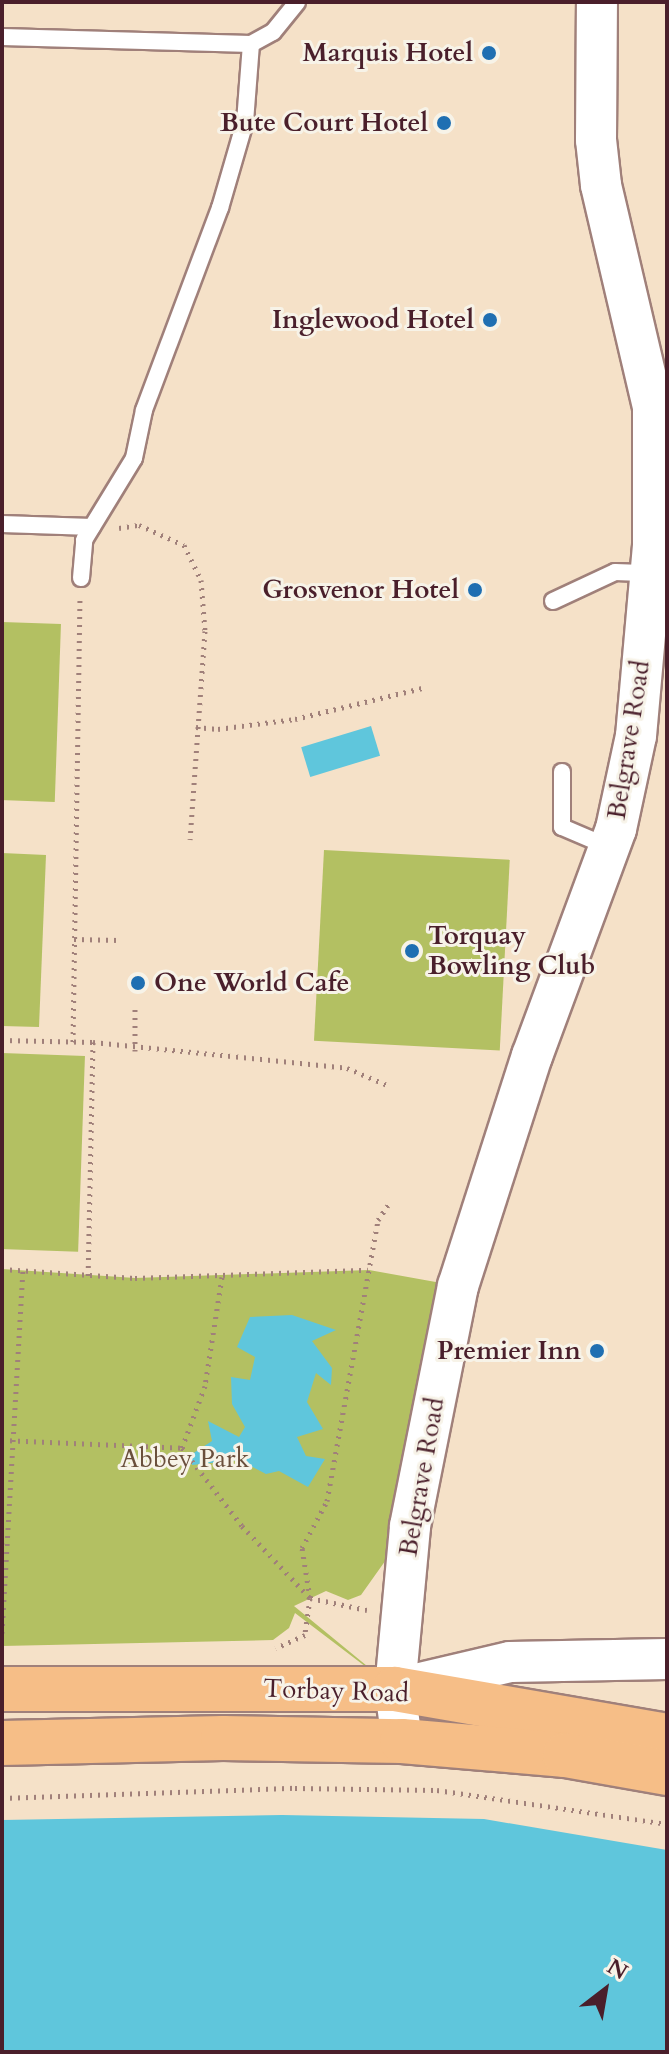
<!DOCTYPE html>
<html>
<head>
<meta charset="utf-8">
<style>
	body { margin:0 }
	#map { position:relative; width:669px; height:2054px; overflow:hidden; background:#f5e1c8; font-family:Cardo,serif }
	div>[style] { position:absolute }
	.green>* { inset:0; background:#b3c062; transform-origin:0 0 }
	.water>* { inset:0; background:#5fc6dc; transform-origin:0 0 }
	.path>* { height:5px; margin-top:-2.5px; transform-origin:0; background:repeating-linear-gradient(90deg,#a0807a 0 2px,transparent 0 8px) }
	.roads { filter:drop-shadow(2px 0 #a0807a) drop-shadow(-2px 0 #a0807a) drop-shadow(0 2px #a0807a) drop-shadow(0 -2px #a0807a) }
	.service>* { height:16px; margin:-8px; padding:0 8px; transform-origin:8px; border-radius:8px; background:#fff }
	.tertiary>* { height:40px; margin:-20px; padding:0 20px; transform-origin:20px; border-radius:20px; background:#fff }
	.primary>* { height:44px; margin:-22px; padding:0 22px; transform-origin:22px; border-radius:22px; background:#f6be87 }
	.dots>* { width:22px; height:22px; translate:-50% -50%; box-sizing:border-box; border:4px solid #f7f3e8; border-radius:50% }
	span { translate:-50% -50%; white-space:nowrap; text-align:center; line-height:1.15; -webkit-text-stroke:6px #f7f3e8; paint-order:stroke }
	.poi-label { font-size:26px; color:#4a1f2b; font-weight:700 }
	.right { translate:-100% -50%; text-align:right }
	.left { translate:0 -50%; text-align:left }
	.street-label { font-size:26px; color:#4a1f2b }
	.park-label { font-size:26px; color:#6a4f3c }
	.frame { position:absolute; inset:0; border:4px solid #4a1f2b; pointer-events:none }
	.north { position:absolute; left:565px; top:1950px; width:80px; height:80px; -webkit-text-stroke:6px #f7f3e8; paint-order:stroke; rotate:31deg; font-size:22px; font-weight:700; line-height:32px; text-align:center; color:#4a1f2b }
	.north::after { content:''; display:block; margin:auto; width:28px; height:36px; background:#4a1f2b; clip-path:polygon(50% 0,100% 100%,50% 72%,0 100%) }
</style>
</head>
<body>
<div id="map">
	<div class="green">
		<div style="left:2px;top:622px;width:59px;height:178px;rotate:2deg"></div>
		<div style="left:324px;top:850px;width:186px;height:191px;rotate:3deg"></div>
		<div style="clip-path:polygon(2px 853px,46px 855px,39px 1027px,2px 1026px)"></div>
		<div style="left:2px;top:1053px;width:83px;height:196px;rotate:2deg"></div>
		<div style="clip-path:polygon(2px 1269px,135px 1278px,369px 1270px,458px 1286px,410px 1526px,361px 1595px,348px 1600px,326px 1591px,294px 1606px,395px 1689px,295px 1613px,289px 1628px,273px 1640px,2px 1646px)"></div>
	</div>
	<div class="water">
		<div style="left:371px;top:726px;width:31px;height:73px;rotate:73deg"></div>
		<div style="clip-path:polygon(292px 1315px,336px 1330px,312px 1341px,332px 1368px,331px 1385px,316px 1373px,307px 1402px,323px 1429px,297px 1437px,306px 1456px,325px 1459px,308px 1487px,279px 1471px,266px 1474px,239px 1460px,192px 1465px,192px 1454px,212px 1441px,208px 1421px,239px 1437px,245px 1427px,232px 1404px,231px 1377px,250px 1380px,255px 1357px,237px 1347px,250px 1317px)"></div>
		<div style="clip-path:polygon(282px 1815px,484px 1819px,667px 1850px,667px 2052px,2px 2052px,2px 1820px)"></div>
	</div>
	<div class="path">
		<div style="left:119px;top:528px;width:20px;rotate:-9deg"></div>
		<div style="left:139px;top:525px;width:49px;rotate:24deg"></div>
		<div style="left:184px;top:545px;width:39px;rotate:64deg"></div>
		<div style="left:201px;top:580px;width:51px;rotate:85.5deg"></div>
		<div style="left:205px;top:631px;width:209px;rotate:94.1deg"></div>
		<div style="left:196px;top:727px;width:22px;rotate:5deg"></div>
		<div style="left:218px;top:729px;width:78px;rotate:-7.4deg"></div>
		<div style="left:295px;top:719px;width:131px;rotate:-13.7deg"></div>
		<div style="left:74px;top:939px;width:45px;rotate:1.3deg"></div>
		<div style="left:2px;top:1040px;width:91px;rotate:1.3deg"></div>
		<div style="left:93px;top:1042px;width:234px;rotate:91.2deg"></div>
		<div style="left:73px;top:1042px;width:443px;rotate:-89.1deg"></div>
		<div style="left:93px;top:1042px;width:255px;rotate:5.8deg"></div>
		<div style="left:347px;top:1068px;width:43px;rotate:23deg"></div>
		<div style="left:135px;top:1051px;width:44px;rotate:-90deg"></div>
		<div style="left:2px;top:1269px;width:133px;rotate:3.9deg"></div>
		<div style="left:135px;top:1278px;width:233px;rotate:-2deg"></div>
		<div style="left:222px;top:1277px;width:110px;rotate:98.9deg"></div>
		<div style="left:205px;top:1386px;width:66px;rotate:110.4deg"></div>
		<div style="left:182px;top:1448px;width:98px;rotate:52.4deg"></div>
		<div style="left:242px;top:1526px;width:99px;rotate:46.6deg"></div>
		<div style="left:310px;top:1598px;width:37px;rotate:98deg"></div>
		<div style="left:305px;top:1635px;width:32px;rotate:156deg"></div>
		<div style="left:2px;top:1440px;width:180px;rotate:2.5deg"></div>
		<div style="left:367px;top:1610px;width:58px;rotate:-168.1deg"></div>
		<div style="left:310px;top:1598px;width:51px;rotate:-99.1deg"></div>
		<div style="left:302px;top:1548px;width:53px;rotate:-62deg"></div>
		<div style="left:327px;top:1501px;width:286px;rotate:-79.7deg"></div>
		<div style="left:378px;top:1220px;width:23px;rotate:-56deg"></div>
		<div style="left:2px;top:1633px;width:363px;rotate:-86.7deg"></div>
		<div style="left:2px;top:1798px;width:293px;rotate:-2deg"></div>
		<div style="left:295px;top:1788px;width:142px;rotate:0.8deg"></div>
		<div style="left:437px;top:1790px;width:232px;rotate:8.4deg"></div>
	</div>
	<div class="roads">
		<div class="service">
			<div style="left:2px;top:37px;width:249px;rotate:1.6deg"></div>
			<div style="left:251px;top:44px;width:25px;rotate:-29deg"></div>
			<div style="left:273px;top:32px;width:38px;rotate:-51deg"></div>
			<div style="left:2px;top:524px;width:90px;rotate:1.9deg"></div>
			<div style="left:81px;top:578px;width:38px;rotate:-85deg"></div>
			<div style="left:84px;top:540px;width:96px;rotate:-58.6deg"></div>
			<div style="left:134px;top:458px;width:49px;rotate:-78.2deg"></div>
			<div style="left:144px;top:410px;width:216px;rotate:-69.4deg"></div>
			<div style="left:220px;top:208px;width:90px;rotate:-73.8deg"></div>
			<div style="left:245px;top:122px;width:78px;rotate:-85.6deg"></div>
			<div style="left:553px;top:601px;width:68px;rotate:-25.1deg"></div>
			<div style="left:615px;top:572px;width:34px;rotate:2deg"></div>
			<div style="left:562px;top:772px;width:55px;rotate:90deg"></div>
			<div style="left:562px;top:827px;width:51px;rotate:23.1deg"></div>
		</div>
		<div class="tertiary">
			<div style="left:395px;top:1689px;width:118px;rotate:-13.2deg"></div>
			<div style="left:510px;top:1662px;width:157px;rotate:-1.1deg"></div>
			<div style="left:402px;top:1741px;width:52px;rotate:-97.7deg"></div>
			<div style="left:395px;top:1689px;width:164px;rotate:-84.7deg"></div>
			<div style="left:410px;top:1526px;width:245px;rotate:-78.7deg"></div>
			<div style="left:458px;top:1286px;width:242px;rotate:-72.2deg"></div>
			<div style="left:532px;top:1056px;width:242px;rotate:-69.7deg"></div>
			<div style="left:616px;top:829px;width:95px;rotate:-77.9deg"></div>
			<div style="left:636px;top:736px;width:193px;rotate:-84.9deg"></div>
			<div style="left:653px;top:544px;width:137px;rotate:-90deg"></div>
			<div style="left:653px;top:407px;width:228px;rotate:-103.2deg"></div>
			<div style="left:601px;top:185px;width:45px;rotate:-96.3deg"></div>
			<div style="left:596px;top:140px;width:138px;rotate:-89.6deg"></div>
		</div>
		<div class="primary">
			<div style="left:2px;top:1689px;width:393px"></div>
			<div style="left:395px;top:1689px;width:276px;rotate:9.8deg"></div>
			<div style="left:2px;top:1743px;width:221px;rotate:-1.3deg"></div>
			<div style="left:223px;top:1738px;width:179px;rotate:1deg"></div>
			<div style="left:402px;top:1741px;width:164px;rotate:4.9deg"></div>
			<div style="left:565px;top:1755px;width:104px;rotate:10deg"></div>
		</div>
	</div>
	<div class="dots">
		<div style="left:489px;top:53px;background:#1f6fb2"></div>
		<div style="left:444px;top:123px;background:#1f6fb2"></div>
		<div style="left:490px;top:320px;background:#1f6fb2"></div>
		<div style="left:475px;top:590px;background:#1f6fb2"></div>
		<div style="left:412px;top:951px;background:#1f6fb2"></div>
		<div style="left:138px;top:983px;background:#1f6fb2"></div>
		<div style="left:597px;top:1351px;background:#1f6fb2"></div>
	</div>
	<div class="poi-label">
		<span class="right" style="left:473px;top:53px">Marquis Hotel</span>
		<span class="right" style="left:428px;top:123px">Bute Court Hotel</span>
		<span class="right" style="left:474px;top:320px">Inglewood Hotel</span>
		<span class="right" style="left:459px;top:590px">Grosvenor Hotel</span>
		<span class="left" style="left:428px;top:951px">Torquay<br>Bowling Club</span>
		<span class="left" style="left:154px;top:983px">One World Cafe</span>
		<span class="right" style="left:581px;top:1351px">Premier Inn</span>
	</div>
	<div class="street-label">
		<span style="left:629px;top:740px;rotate:-81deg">Belgrave Road</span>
		<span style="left:422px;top:1477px;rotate:-80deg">Belgrave Road</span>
		<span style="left:336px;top:1691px;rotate:2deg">Torbay Road</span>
	</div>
	<div class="park-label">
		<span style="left:185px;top:1459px">Abbey Park</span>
	</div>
	<div class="frame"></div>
	<div class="north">N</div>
</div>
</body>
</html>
